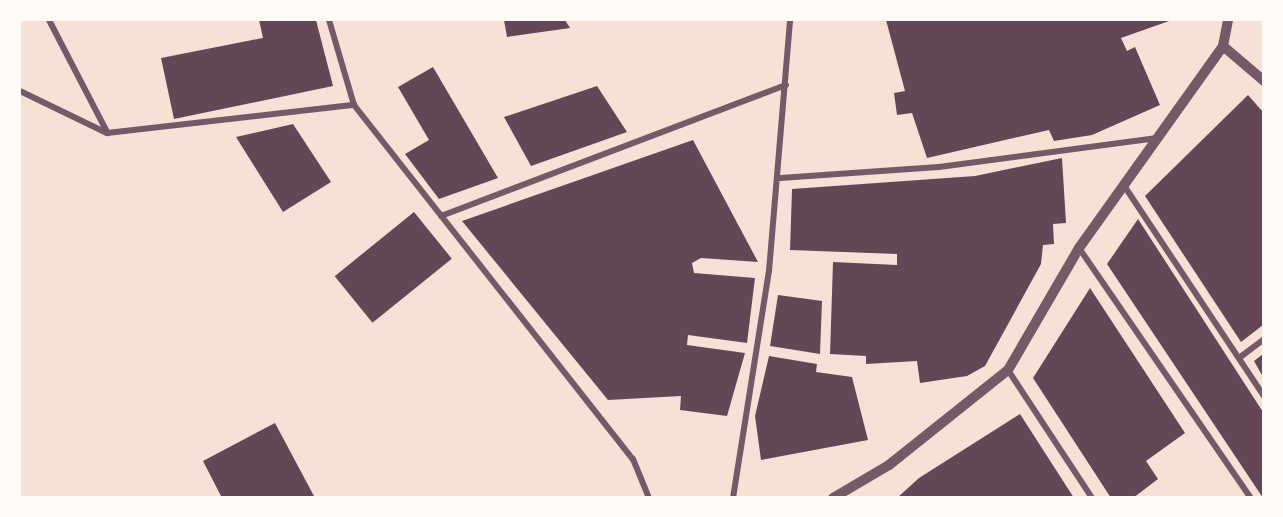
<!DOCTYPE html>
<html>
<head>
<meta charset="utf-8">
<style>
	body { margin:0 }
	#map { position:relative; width:1283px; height:517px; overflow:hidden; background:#f7e1d7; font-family:Georgia,serif }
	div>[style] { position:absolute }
	.building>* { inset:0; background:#644757; transform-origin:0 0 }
	.minor>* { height:6px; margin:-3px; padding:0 3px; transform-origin:3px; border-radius:3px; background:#755966 }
	.tertiary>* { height:10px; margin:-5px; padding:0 5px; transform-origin:5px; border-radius:5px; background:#755966 }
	span { translate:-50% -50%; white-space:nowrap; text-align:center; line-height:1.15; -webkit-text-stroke:4.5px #fffaf5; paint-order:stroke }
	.frame { position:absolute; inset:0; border:21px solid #fffaf5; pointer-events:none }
</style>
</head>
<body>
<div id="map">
	<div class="building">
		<div style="clip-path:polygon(259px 20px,316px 20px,333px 86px,174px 119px,161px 58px,263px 38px)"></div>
		<div style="clip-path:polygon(504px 20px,565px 20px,570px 28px,507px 37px)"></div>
		<div style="clip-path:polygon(886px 20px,1172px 20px,1121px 38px,1127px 51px,1135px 47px,1160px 105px,1092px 135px,1054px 141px,1049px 130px,927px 158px,912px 113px,897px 115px,894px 93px,905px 91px)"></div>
		<div style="clip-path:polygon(433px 67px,498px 178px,439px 199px,405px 154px,429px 140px,398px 87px)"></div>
		<div style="clip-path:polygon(597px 86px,627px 132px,531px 166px,504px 117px)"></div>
		<div style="clip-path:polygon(1248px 95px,1263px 112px,1263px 325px,1241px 342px,1145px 196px)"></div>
		<div style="clip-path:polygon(293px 124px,331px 182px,283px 212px,236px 137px)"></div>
		<div style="clip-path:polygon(693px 140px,758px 262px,701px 258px,692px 263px,694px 273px,755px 278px,747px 343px,688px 335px,687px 345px,745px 353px,727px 416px,680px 410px,681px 396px,608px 400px,462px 221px)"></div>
		<div style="clip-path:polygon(1062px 158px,1066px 223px,1053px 224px,1054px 244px,1043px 245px,1041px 264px,985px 366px,967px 376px,920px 383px,917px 361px,866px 364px,866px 356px,830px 354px,833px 262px,897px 265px,897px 254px,790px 250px,792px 189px,975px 176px)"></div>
		<div style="left:414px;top:212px;width:60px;height:102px;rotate:51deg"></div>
		<div style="clip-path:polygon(1138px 219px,1263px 412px,1263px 498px,1107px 264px)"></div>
		<div style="clip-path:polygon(1090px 288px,1185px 433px,1146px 461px,1158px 479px,1133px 498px,1111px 498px,1033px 378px)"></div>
		<div style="clip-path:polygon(778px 295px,822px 301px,820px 354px,770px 346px)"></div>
		<div style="clip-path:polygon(1263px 354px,1263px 377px,1254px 361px)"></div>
		<div style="clip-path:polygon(769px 356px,817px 364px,816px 372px,852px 377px,868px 440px,761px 460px,755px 416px)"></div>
		<div style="clip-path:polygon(1020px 414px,1074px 498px,897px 498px,919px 478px)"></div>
		<div style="clip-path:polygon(275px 423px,315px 498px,222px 498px,203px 461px)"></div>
	</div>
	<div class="minor">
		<div style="left:49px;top:20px;width:126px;rotate:62.6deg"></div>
		<div style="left:329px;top:20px;width:89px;rotate:73.6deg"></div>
		<div style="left:354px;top:105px;width:451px;rotate:51.8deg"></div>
		<div style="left:633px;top:459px;width:42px;rotate:67.7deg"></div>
		<div style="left:20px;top:91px;width:97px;rotate:25.8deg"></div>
		<div style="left:107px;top:133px;width:249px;rotate:-6.5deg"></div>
		<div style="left:780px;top:178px;width:159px;rotate:-4deg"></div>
		<div style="left:939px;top:167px;width:220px;rotate:-7.6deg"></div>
		<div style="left:1123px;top:184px;width:255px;rotate:56.4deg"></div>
		<div style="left:441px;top:216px;width:369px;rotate:-20.8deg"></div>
		<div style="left:1079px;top:248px;width:303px;rotate:55.5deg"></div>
		<div style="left:1239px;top:358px;width:31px;rotate:-37deg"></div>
		<div style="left:1008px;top:370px;width:153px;rotate:56.7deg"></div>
		<div style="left:733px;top:498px;width:230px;rotate:-81deg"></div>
		<div style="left:769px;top:271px;width:252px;rotate:-85.2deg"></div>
	</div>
	<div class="tertiary">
		<div style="left:1223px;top:46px;width:54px;rotate:40.5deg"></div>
		<div style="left:833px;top:498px;width:65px;rotate:-30.5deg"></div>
		<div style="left:889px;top:465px;width:152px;rotate:-38.6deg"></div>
		<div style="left:1008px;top:370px;width:141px;rotate:-59.8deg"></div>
		<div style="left:1079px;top:248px;width:248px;rotate:-54.5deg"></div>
		<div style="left:1223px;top:46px;width:26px;rotate:-79deg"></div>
	</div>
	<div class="frame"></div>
</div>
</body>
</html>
